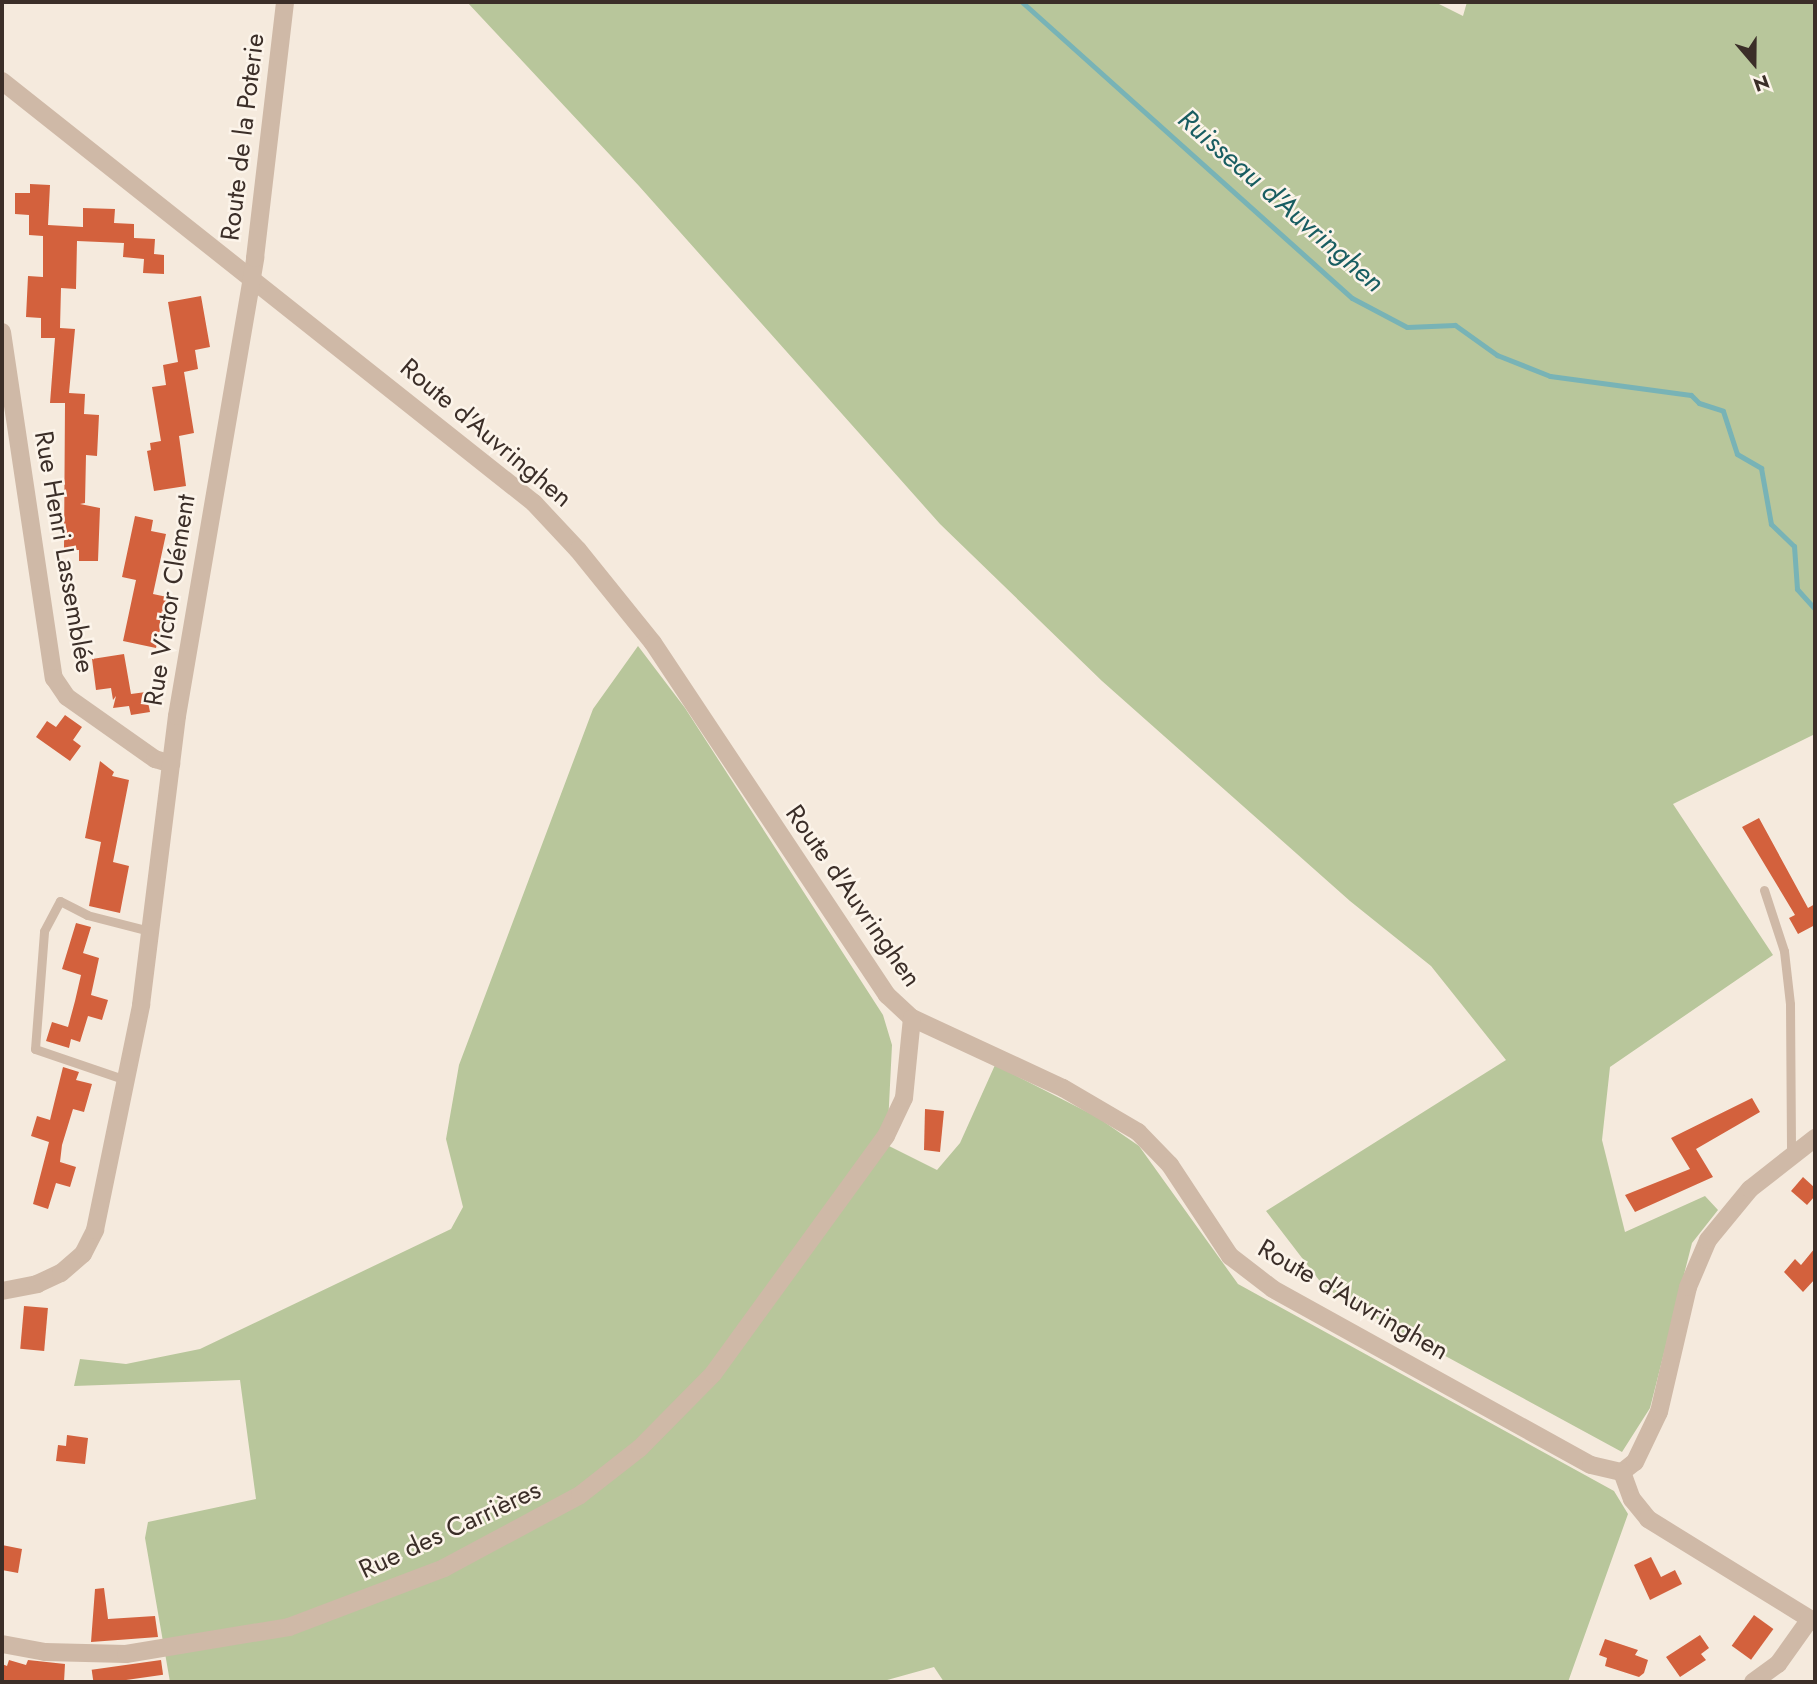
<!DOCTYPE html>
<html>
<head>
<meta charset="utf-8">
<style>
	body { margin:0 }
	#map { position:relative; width:1817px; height:1684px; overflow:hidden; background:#f5eadd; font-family:Jost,sans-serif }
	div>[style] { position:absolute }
	.green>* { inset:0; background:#b8c69b }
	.stream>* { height:5px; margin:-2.5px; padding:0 2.5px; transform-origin:2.5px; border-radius:2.5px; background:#78b3b6 }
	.building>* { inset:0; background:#d3613d; transform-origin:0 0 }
	.lane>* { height:9px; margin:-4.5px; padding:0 4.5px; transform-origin:4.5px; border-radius:4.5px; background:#cfb9a7 }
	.street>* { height:18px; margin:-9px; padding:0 9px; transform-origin:9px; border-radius:9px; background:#cfb9a7 }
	span { translate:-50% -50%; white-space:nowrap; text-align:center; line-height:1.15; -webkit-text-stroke:5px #fcf4ea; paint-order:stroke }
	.street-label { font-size:26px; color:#3b2e28 }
	.water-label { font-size:28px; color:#185d61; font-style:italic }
	.frame { position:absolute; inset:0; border:4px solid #3b2e28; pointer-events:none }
	.north { position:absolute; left:1719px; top:28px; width:70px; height:70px; -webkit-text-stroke:5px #fcf4ea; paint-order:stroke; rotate:160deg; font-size:19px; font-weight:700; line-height:28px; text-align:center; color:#3b2e28 }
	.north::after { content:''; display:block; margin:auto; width:24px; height:32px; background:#3b2e28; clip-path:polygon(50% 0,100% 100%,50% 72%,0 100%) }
</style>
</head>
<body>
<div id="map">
	<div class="green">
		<div style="clip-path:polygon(467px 2px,1435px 2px,1463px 16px,1467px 2px,1815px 2px,1815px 734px,1673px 804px,1773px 955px,1610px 1067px,1602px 1140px,1625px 1232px,1705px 1196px,1718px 1210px,1692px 1243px,1650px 1408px,1622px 1452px,1344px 1301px,1322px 1284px,1266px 1211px,1506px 1060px,1431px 966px,1350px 901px,1102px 681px,940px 524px,639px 186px)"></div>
		<div style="clip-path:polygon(638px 646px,685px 708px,883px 1015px,892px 1045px,887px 1145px,937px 1170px,960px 1143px,995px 1065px,1097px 1117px,1139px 1146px,1238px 1284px,1614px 1491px,1628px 1514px,1568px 1682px,944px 1682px,934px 1667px,880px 1682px,170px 1682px,145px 1538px,148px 1522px,256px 1499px,240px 1380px,74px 1386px,80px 1359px,126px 1364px,200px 1349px,451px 1229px,463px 1207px,446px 1139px,459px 1065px,593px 709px)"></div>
	</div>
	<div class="stream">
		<div style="left:1022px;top:2px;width:443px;rotate:41.9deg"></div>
		<div style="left:1352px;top:298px;width:62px;rotate:27.8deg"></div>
		<div style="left:1407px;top:327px;width:48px;rotate:-2.4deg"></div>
		<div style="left:1455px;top:325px;width:52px;rotate:35.5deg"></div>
		<div style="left:1497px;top:355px;width:57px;rotate:21.6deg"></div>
		<div style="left:1550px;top:376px;width:142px;rotate:7.7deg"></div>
		<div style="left:1691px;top:395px;width:11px;rotate:45deg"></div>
		<div style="left:1699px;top:403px;width:25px;rotate:18deg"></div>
		<div style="left:1723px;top:411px;width:45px;rotate:72deg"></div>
		<div style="left:1737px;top:454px;width:28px;rotate:30deg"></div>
		<div style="left:1761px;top:468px;width:57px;rotate:79.9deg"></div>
		<div style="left:1771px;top:524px;width:32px;rotate:44deg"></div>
		<div style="left:1794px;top:546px;width:43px;rotate:86deg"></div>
		<div style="left:1797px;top:589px;width:27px;rotate:48deg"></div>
	</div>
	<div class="building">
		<div style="clip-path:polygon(30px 184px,50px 185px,48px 225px,83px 227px,83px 208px,115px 209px,114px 223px,134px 224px,134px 238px,155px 239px,154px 254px,164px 255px,164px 274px,143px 273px,144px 259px,123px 257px,124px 243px,77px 241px,76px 289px,61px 288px,60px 328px,75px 329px,69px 393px,85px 394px,84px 414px,99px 415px,97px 456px,86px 455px,85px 503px,80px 504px,100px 508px,98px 561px,79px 561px,79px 550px,64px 550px,65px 403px,50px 403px,55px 338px,41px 338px,41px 318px,26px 317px,28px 276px,43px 277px,43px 236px,29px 235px,29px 215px,15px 214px,15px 193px,30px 193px)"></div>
		<div style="clip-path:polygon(201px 296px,210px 347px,195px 350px,198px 369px,184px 372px,194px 433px,179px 436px,186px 486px,154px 491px,147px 451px,151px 450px,150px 443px,161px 441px,152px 387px,166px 385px,163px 365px,178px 362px,168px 302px)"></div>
		<div style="clip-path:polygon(135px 516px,153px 520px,151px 531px,166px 534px,153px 594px,167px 597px,156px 648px,123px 641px,136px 580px,122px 577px)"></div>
		<div style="clip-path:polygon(124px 654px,131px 694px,146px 692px,150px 712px,131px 715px,129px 706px,113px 708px,116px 696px,113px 700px,111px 688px,96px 690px,92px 659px)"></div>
		<div style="clip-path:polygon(65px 715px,82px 727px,73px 740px,81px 746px,70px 761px,36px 737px,47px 721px,56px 727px)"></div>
		<div style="clip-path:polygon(100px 761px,114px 772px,112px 776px,129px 780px,113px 862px,129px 866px,120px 913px,89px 906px,101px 842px,85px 838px)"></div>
		<div style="clip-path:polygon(1759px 818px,1808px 908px,1815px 904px,1815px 925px,1798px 934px,1789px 918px,1795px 915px,1742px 827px)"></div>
		<div style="clip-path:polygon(76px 923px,91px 927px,83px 953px,99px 958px,91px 995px,108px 1000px,102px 1020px,88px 1016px,80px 1042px,71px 1039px,69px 1048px,46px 1041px,52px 1022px,68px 1027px,75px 1001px,81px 975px,62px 969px)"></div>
		<div style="clip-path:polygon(63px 1067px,79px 1072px,76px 1080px,92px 1084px,84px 1112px,73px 1109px,62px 1145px,60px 1162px,76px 1167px,70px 1187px,56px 1183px,48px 1209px,33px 1204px,49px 1142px,31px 1136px,37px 1116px,50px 1120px)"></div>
		<div style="clip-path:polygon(1752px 1098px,1760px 1112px,1696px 1149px,1713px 1177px,1635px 1212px,1625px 1195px,1690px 1169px,1671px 1138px)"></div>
		<div style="clip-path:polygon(925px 1109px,944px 1111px,940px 1152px,924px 1150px)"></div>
		<div style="clip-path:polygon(1803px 1177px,1815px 1188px,1815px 1196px,1807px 1205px,1791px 1191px)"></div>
		<div style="clip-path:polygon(1815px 1248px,1815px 1279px,1803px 1292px,1784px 1272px,1795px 1259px,1801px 1265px)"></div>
		<div style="left:24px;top:1306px;width:24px;height:43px;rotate:5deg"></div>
		<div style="clip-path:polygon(67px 1435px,88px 1438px,85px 1464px,56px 1461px,58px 1445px,66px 1446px)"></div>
		<div style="clip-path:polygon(2px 1545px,22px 1549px,18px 1573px,2px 1570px)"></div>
		<div style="clip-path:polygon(1651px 1557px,1661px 1577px,1675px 1570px,1682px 1584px,1650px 1600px,1634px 1565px)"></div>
		<div style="clip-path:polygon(104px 1588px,108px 1619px,155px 1616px,158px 1637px,91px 1642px,95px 1589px)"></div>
		<div style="left:1754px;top:1615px;width:24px;height:38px;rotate:36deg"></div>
		<div style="clip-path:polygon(1700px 1635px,1709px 1648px,1701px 1654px,1706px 1660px,1680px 1677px,1666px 1657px)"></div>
		<div style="clip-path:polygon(1605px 1639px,1638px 1650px,1635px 1655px,1648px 1660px,1644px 1673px,1639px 1677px,1605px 1666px,1607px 1658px,1599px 1655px)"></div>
		<div style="clip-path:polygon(9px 1660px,26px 1665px,28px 1660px,65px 1664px,64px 1682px,2px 1682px,2px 1664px,7px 1666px)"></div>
		<div style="left:161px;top:1660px;width:15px;height:70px;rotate:82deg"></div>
	</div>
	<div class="lane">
		<div style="left:1764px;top:890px;width:64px;rotate:71.8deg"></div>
		<div style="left:1784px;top:951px;width:53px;rotate:83.5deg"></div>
		<div style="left:1790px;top:1004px;width:150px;rotate:89.6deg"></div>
		<div style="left:126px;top:1080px;width:96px;rotate:-161.2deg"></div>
		<div style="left:35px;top:1049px;width:118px;rotate:-85.6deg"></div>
		<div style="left:44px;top:931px;width:34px;rotate:-62deg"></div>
		<div style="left:60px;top:901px;width:30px;rotate:27deg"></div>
		<div style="left:87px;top:915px;width:65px;rotate:14.3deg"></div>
	</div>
	<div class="street">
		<div style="left:2px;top:81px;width:679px;rotate:38.42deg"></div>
		<div style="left:534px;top:503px;width:64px;rotate:46.9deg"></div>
		<div style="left:578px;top:550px;width:119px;rotate:51.1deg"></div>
		<div style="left:653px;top:643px;width:423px;rotate:56.4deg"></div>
		<div style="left:887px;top:995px;width:34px;rotate:43deg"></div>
		<div style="left:912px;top:1018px;width:166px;rotate:24.9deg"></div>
		<div style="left:1063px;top:1088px;width:87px;rotate:30.4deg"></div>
		<div style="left:1138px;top:1132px;width:46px;rotate:45.9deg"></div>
		<div style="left:1170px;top:1165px;width:109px;rotate:56.6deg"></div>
		<div style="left:1230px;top:1256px;width:54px;rotate:37.5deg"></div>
		<div style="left:1273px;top:1289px;width:363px;rotate:29deg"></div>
		<div style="left:1591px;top:1465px;width:32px;rotate:13deg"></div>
		<div style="left:1622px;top:1472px;width:16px;rotate:-38deg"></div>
		<div style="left:1635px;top:1462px;width:55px;rotate:-64.4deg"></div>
		<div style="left:1659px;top:1412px;width:128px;rotate:-76.9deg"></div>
		<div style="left:1688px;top:1287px;width:51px;rotate:-66.9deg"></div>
		<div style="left:1708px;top:1240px;width:66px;rotate:-50.5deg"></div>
		<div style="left:1750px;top:1189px;width:83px;rotate:-38.1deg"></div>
		<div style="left:2px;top:332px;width:350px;rotate:81.5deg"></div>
		<div style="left:54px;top:678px;width:23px;rotate:56deg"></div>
		<div style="left:67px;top:697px;width:108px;rotate:35.2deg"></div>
		<div style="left:155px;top:759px;width:17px;rotate:17deg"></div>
		<div style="left:2px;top:1291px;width:36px;rotate:-11deg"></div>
		<div style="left:37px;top:1284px;width:26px;rotate:-25deg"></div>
		<div style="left:61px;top:1273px;width:29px;rotate:-41deg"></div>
		<div style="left:83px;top:1254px;width:27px;rotate:-63deg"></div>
		<div style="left:95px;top:1230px;width:230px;rotate:-78.4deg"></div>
		<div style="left:141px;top:1005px;width:291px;rotate:-82.9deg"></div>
		<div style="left:177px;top:716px;width:465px;rotate:-80.3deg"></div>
		<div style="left:255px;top:258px;width:258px;rotate:-83.3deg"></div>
		<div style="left:1622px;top:1472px;width:29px;rotate:70deg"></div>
		<div style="left:1632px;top:1499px;width:26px;rotate:51deg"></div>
		<div style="left:1648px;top:1519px;width:196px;rotate:31.7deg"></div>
		<div style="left:2px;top:1644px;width:44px;rotate:10.5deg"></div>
		<div style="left:45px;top:1652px;width:81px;rotate:1.4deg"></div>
		<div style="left:126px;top:1654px;width:165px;rotate:-9.4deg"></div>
		<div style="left:289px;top:1627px;width:166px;rotate:-20.8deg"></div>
		<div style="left:444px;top:1568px;width:154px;rotate:-28.2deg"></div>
		<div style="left:580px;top:1495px;width:76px;rotate:-38.1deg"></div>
		<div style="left:640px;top:1448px;width:104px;rotate:-45.4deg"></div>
		<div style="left:713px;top:1374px;width:294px;rotate:-54deg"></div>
		<div style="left:886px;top:1136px;width:42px;rotate:-64.7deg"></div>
		<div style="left:904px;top:1098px;width:80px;rotate:-84.3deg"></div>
		<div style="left:1753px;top:1682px;width:31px;rotate:-36deg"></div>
		<div style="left:1778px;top:1664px;width:55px;rotate:-54.6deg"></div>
	</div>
	<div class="street-label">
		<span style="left:243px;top:137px;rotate:-83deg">Route de la Poterie</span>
		<span style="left:486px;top:433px;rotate:40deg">Route d'Auvringhen</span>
		<span style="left:64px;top:552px;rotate:80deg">Rue Henri Lassemblée</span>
		<span style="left:170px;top:600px;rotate:-81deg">Rue Victor Clément</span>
		<span style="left:853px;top:896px;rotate:55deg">Route d'Auvringhen</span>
		<span style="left:1353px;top:1300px;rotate:30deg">Route d'Auvringhen</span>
		<span style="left:450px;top:1530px;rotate:-25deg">Rue des Carrières</span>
	</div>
	<div class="water-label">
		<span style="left:1281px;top:201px;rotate:41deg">Ruisseau d'Auvringhen</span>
	</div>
	<div class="frame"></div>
	<div class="north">N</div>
</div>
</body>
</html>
